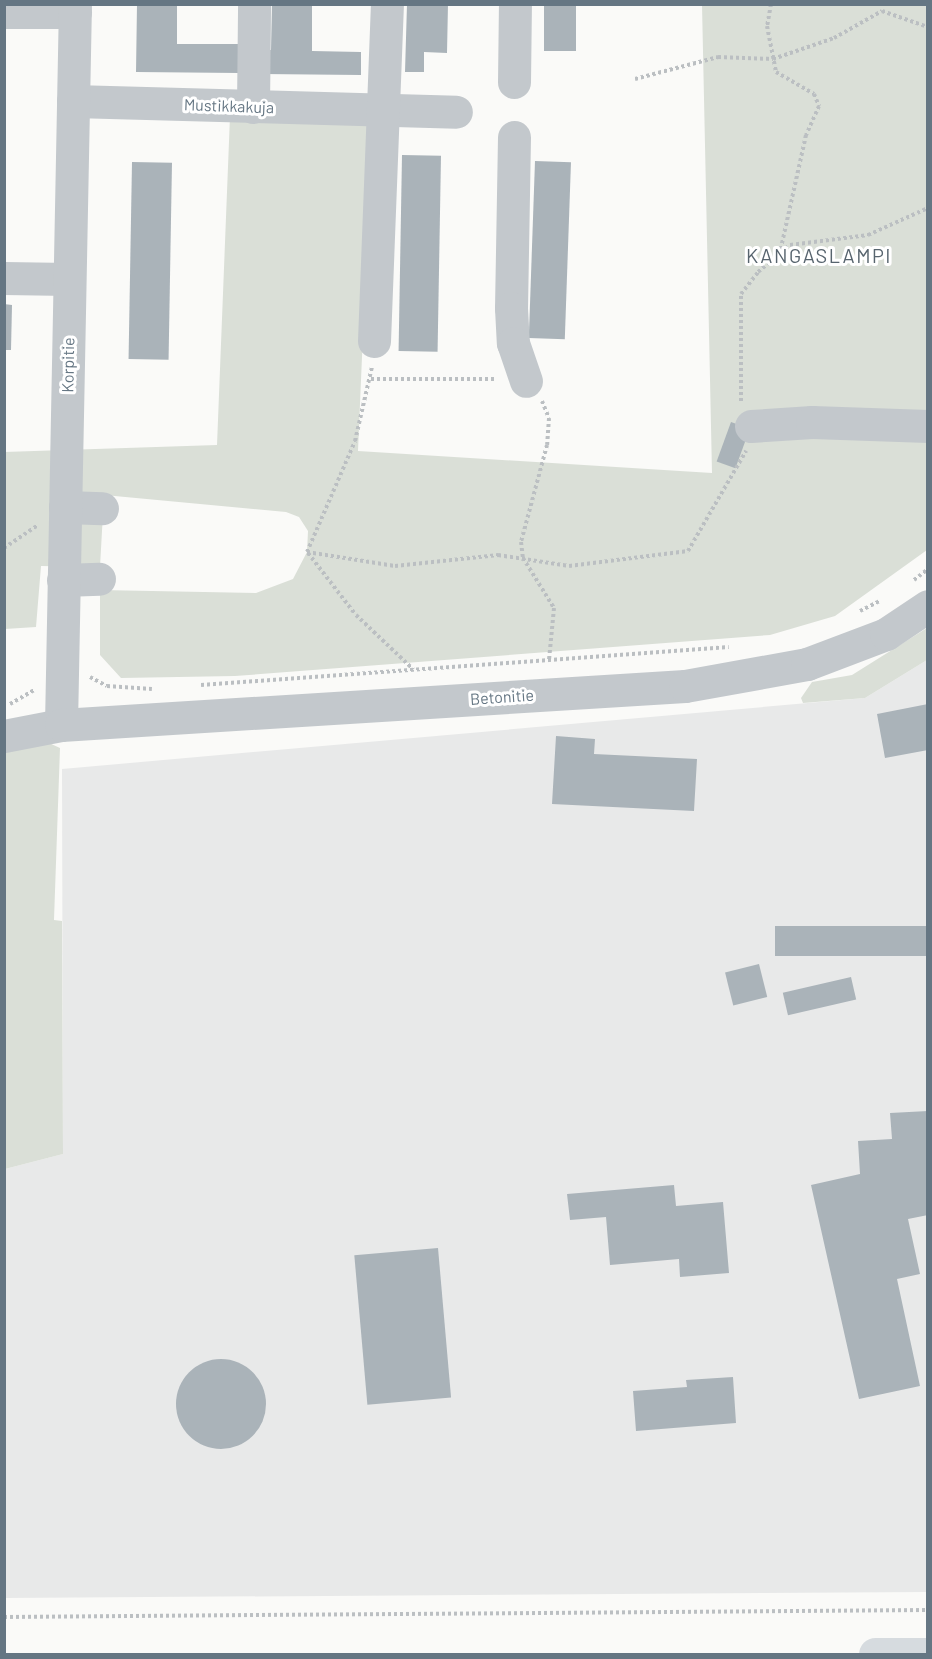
<!DOCTYPE html>
<html>
<head>
<meta charset="utf-8">
<style>
	body { margin:0 }
	#map { position:relative; width:932px; height:1659px; overflow:hidden; background:#fafaf8; font-family:Barlow,sans-serif }
	div>[style] { position:absolute }
	.built>* { inset:0; background:#e8e9e9 }
	.green>* { inset:0; background:#dadfd7 }
	.building>* { inset:0; background:#aab3b9; transform-origin:0 0 }
	.round { border-radius:50% }
	.path>* { height:4px; margin-top:-2px; transform-origin:0; background:repeating-linear-gradient(90deg,#bbbfc2 0 3px,transparent 0 6px) }
	.minor>* { height:33px; margin:-16.5px; padding:0 16.5px; transform-origin:16.5px; border-radius:16.5px; background:#c3c8cc }
	.major>* { height:33px; margin:-16.5px; padding:0 16.5px; transform-origin:16.5px; border-radius:16.5px; background:#d6dbdf }
	span { translate:-50% -50%; white-space:nowrap; text-align:center; line-height:1.15; -webkit-text-stroke:6px #fff; paint-order:stroke }
	.street-label { font-size:16px; color:#657683 }
	.quarter-label { font-size:20px; color:#57646e; letter-spacing:1.5px }
	.frame { position:absolute; inset:0; border:6px solid #657683; pointer-events:none }
</style>
</head>
<body>
<div id="map">
	<div class="built">
		<div style="clip-path:polygon(927px 660px,927px 1592px,5px 1598px,5px 1169px,63px 1154px,62px 769px,865px 698px)"></div>
	</div>
	<div class="green">
		<div style="clip-path:polygon(702px 5px,927px 5px,927px 550px,835px 616px,770px 635px,235px 676px,121px 678px,100px 655px,100px 590px,256px 593px,293px 579px,307px 552px,308px 531px,299px 517px,286px 512px,104px 495px,100px 567px,41px 566px,36px 627px,5px 629px,4px 452px,217px 445px,230px 116px,372px 121px,358px 451px,712px 473px)"></div>
		<div style="clip-path:polygon(927px 628px,927px 660px,865px 698px,803px 703px,801px 698px,812px 682px,852px 675px)"></div>
		<div style="clip-path:polygon(5px 723px,60px 748px,54px 920px,62px 921px,63px 1154px,5px 1169px)"></div>
	</div>
	<div class="building">
		<div style="clip-path:polygon(137px 4px,177px 4px,177px 44px,239px 44px,239px 73px,136px 72px)"></div>
		<div style="clip-path:polygon(272px 4px,312px 4px,312px 51px,361px 52px,361px 75px,262px 74px,262px 50px,271px 50px)"></div>
		<div style="clip-path:polygon(407px 4px,448px 4px,447px 53px,424px 52px,424px 72px,405px 72px)"></div>
		<div style="left:544px;top:4px;width:32px;height:47px"></div>
		<div style="left:402px;top:155px;width:39px;height:196px;rotate:1deg"></div>
		<div style="left:535px;top:161px;width:36px;height:177px;rotate:2deg"></div>
		<div style="left:132px;top:162px;width:40px;height:197px;rotate:1deg"></div>
		<div style="clip-path:polygon(4px 304px,12px 305px,11px 350px,4px 350px)"></div>
		<div style="left:731px;top:422px;width:20px;height:42px;rotate:20deg"></div>
		<div style="clip-path:polygon(928px 704px,928px 750px,885px 758px,877px 714px)"></div>
		<div style="clip-path:polygon(556px 736px,595px 739px,594px 754px,697px 759px,694px 811px,552px 804px)"></div>
		<div style="left:928px;top:926px;width:30px;height:153px;rotate:90deg"></div>
		<div style="left:759px;top:964px;width:34px;height:35px;rotate:76deg"></div>
		<div style="left:851px;top:977px;width:23px;height:70px;rotate:77deg"></div>
		<div style="clip-path:polygon(928px 1111px,928px 1215px,908px 1219px,920px 1274px,897px 1279px,920px 1386px,859px 1399px,811px 1185px,860px 1174px,858px 1141px,892px 1139px,890px 1113px)"></div>
		<div style="clip-path:polygon(674px 1185px,676px 1206px,723px 1202px,729px 1273px,680px 1277px,679px 1259px,610px 1265px,606px 1217px,570px 1220px,567px 1194px)"></div>
		<div style="left:438px;top:1248px;width:150px;height:84px;rotate:85deg"></div>
		<div class="round" style="left:176px;top:1359px;width:90px;height:90px"></div>
		<div style="clip-path:polygon(733px 1377px,736px 1423px,636px 1431px,633px 1391px,687px 1387px,686px 1380px)"></div>
	</div>
	<div class="path">
		<div style="left:771px;top:4px;width:22px;rotate:100deg"></div>
		<div style="left:767px;top:26px;width:47px;rotate:78.9deg"></div>
		<div style="left:776px;top:72px;width:44px;rotate:30.1deg"></div>
		<div style="left:814px;top:94px;width:13px;rotate:67deg"></div>
		<div style="left:819px;top:106px;width:32px;rotate:114deg"></div>
		<div style="left:806px;top:135px;width:120px;rotate:102.5deg"></div>
		<div style="left:635px;top:79px;width:86px;rotate:-14.8deg"></div>
		<div style="left:718px;top:57px;width:55px;rotate:2.1deg"></div>
		<div style="left:773px;top:59px;width:65px;rotate:-19deg"></div>
		<div style="left:834px;top:38px;width:55px;rotate:-29.4deg"></div>
		<div style="left:882px;top:11px;width:49px;rotate:19.2deg"></div>
		<div style="left:371px;top:379px;width:126px"></div>
		<div style="left:542px;top:401px;width:18px;rotate:68deg"></div>
		<div style="left:549px;top:418px;width:27px;rotate:94deg"></div>
		<div style="left:547px;top:445px;width:100px;rotate:105deg"></div>
		<div style="left:521px;top:542px;width:16px;rotate:83deg"></div>
		<div style="left:523px;top:558px;width:59px;rotate:58.2deg"></div>
		<div style="left:554px;top:608px;width:52px;rotate:95.5deg"></div>
		<div style="left:741px;top:401px;width:107px;rotate:-90deg"></div>
		<div style="left:741px;top:294px;width:28px;rotate:-52deg"></div>
		<div style="left:758px;top:272px;width:42px;rotate:-40.2deg"></div>
		<div style="left:790px;top:245px;width:79px;rotate:-7.3deg"></div>
		<div style="left:868px;top:235px;width:66px;rotate:-24.2deg"></div>
		<div style="left:4px;top:548px;width:40px;rotate:-34deg"></div>
		<div style="left:307px;top:552px;width:89px;rotate:9deg"></div>
		<div style="left:395px;top:566px;width:104px;rotate:-6.1deg"></div>
		<div style="left:498px;top:555px;width:72px;rotate:8.8deg"></div>
		<div style="left:569px;top:566px;width:120px;rotate:-7.2deg"></div>
		<div style="left:688px;top:551px;width:116px;rotate:-59.9deg"></div>
		<div style="left:307px;top:552px;width:121px;rotate:-66.6deg"></div>
		<div style="left:355px;top:441px;width:76px;rotate:-77.1deg"></div>
		<div style="left:308px;top:553px;width:78px;rotate:52.3deg"></div>
		<div style="left:356px;top:615px;width:79px;rotate:43.5deg"></div>
		<div style="left:914px;top:580px;width:18px;rotate:-38deg"></div>
		<div style="left:860px;top:611px;width:22px;rotate:-27deg"></div>
		<div style="left:90px;top:677px;width:19px;rotate:28deg"></div>
		<div style="left:107px;top:686px;width:45px;rotate:3.8deg"></div>
		<div style="left:201px;top:685px;width:529px;rotate:-4.12deg"></div>
		<div style="left:10px;top:704px;width:28px;rotate:-30deg"></div>
		<div style="left:4px;top:1617px;width:924px;rotate:-0.43deg"></div>
	</div>
	<div class="minor">
		<div style="left:4px;top:12px;width:71px"></div>
		<div style="left:514px;top:82px;width:78px;rotate:-89.3deg"></div>
		<div style="left:73px;top:101px;width:383px;rotate:1.6deg"></div>
		<div style="left:253px;top:107px;width:103px;rotate:-89.4deg"></div>
		<div style="left:514px;top:137px;width:171px;rotate:91deg"></div>
		<div style="left:511px;top:308px;width:35px;rotate:87deg"></div>
		<div style="left:513px;top:343px;width:40px;rotate:71.1deg"></div>
		<div style="left:4px;top:278px;width:65px;rotate:0.9deg"></div>
		<div style="left:374px;top:341px;width:337px;rotate:-87.8deg"></div>
		<div style="left:751px;top:426px;width:61px;rotate:-3.8deg"></div>
		<div style="left:812px;top:422px;width:116px;rotate:2deg"></div>
		<div style="left:65px;top:507px;width:37px;rotate:2deg"></div>
		<div style="left:63px;top:580px;width:36px;rotate:-2deg"></div>
		<div style="left:61px;top:725px;width:721px;rotate:-88.89deg"></div>
		<div style="left:4px;top:736px;width:58px;rotate:-10.9deg"></div>
		<div style="left:61px;top:725px;width:625px;rotate:-3.58deg"></div>
		<div style="left:685px;top:686px;width:124px;rotate:-10.2deg"></div>
		<div style="left:807px;top:664px;width:85px;rotate:-20.8deg"></div>
		<div style="left:886px;top:634px;width:50px;rotate:-33.7deg"></div>
	</div>
	<div class="major">
		<div style="left:875px;top:1654px;width:53px"></div>
	</div>
	<div class="street-label">
		<span style="left:229px;top:106px;rotate:2deg">Mustikkakuja</span>
		<span style="left:68px;top:365px;rotate:-89deg">Korpitie</span>
		<span style="left:502px;top:697px;rotate:-4deg">Betonitie</span>
	</div>
	<div class="quarter-label">
		<span style="left:819px;top:255px">KANGASLAMPI</span>
	</div>
	<div class="frame"></div>
</div>
</body>
</html>
